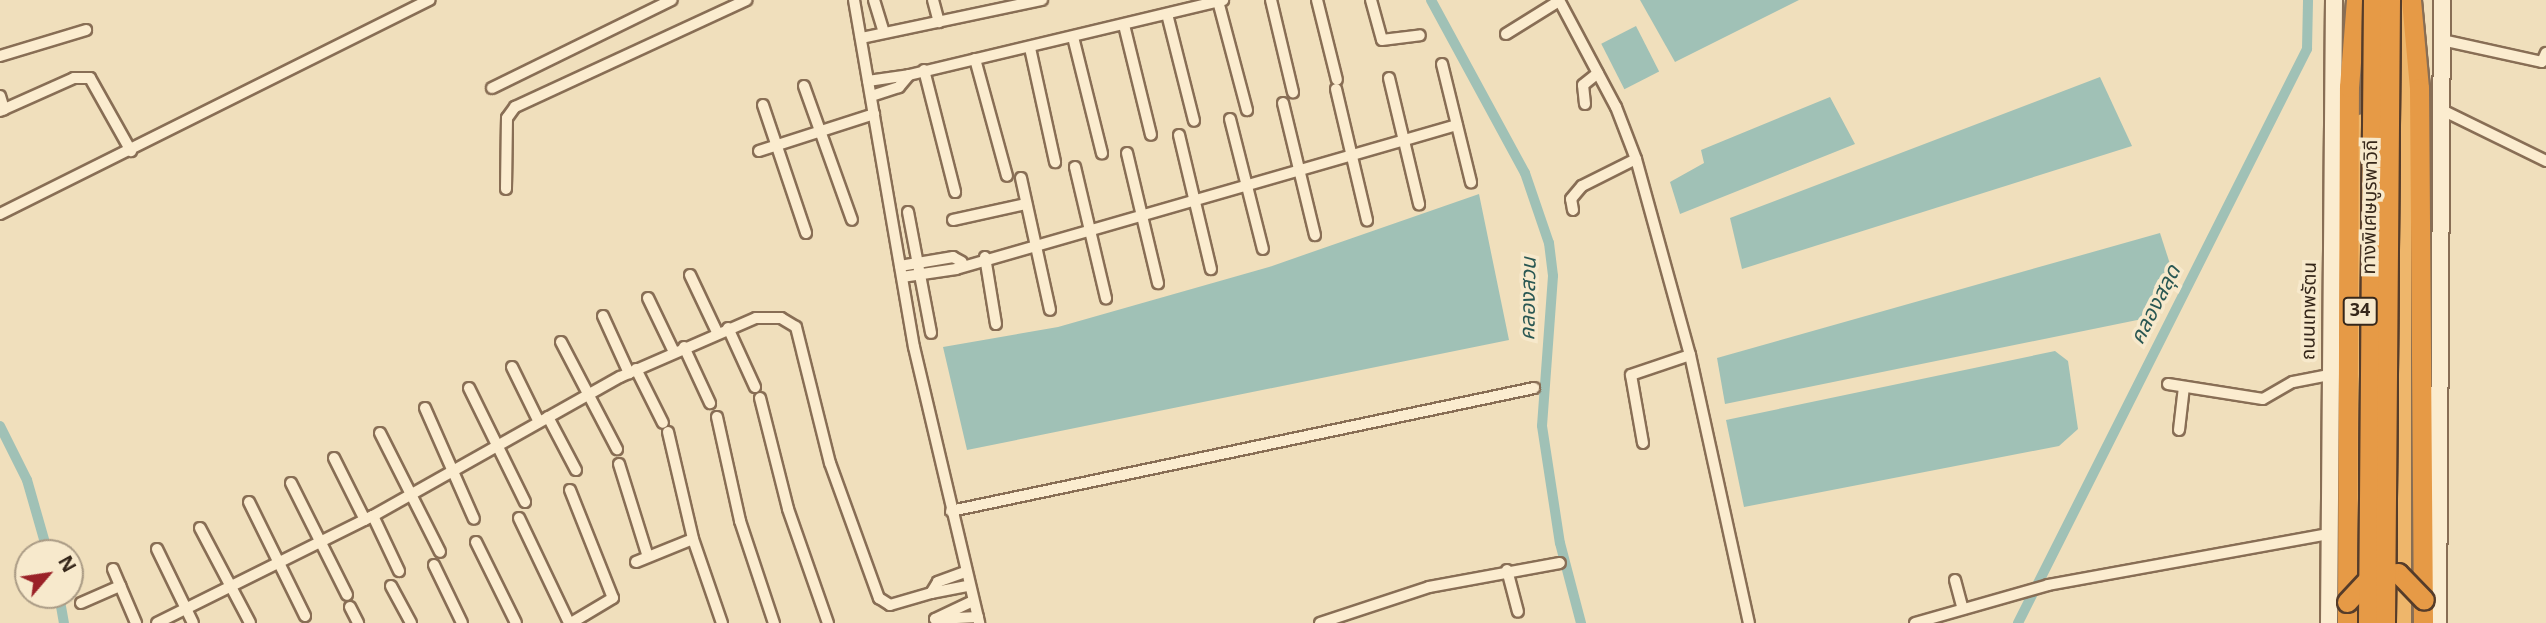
<!DOCTYPE html>
<html>
<head>
<meta charset="utf-8">
<style>
	body { margin:0 }
	#map { position:relative; width:2546px; height:623px; overflow:hidden; background:#f0dfbc; font-family:Georgia,"Noto Sans Thai",serif }
	div>[style] { position:absolute }
	.water>* { inset:0; background:#a0c1b6; transform-origin:0 0 }
	.canal>* { height:10px; margin:-5px; padding:0 5px; transform-origin:5px; border-radius:5px; background:#a0c1b6 }
	.roads { filter:drop-shadow(2px 0 #886e55) drop-shadow(-2px 0 #886e55) drop-shadow(0 2px #886e55) drop-shadow(0 -2px #886e55) }
	.minor>* { height:10px; margin:-5px; padding:0 5px; transform-origin:5px; border-radius:5px; background:#fbeccf }
	.secondary>* { height:16px; margin:-8px; padding:0 8px; transform-origin:8px; border-radius:8px; background:#fbeccf }
	.trunk>* { height:18px; margin:-9px; padding:0 9px; transform-origin:9px; border-radius:9px; background:#eeb66b }
	.motorway>* { height:19px; margin:-9.5px; padding:0 9.5px; transform-origin:9.5px; border-radius:9.5px; background:#e69a46 }
	.bridges { filter:drop-shadow(2px 0 #553c2a) drop-shadow(-2px 0 #553c2a) drop-shadow(0 2px #553c2a) drop-shadow(0 -2px #553c2a) }
	.motorway-bridge>* { height:19px; margin:-9.5px; padding:0 9.5px; transform-origin:9.5px; border-radius:9.5px; background:#e69a46 }
	span { translate:-50% -50%; white-space:nowrap; text-align:center; line-height:1.15; -webkit-text-stroke:7px #f7e9cc; paint-order:stroke }
	.shield-label span { padding:2px 5px; background:#f7e9cc; border:2px solid; border-radius:5px; -webkit-text-stroke-width:0 }
	.shield-label { font-size:18px; color:#36271a; font-weight:700 }
	.street-label { font-size:19px; color:#36271a }
	.water-label { font-size:21px; color:#295753; font-style:italic }
	.north { position:absolute; left:14px; top:539px; width:70px; height:70px; box-sizing:border-box; background:#f7e9cc; border:2px solid #aa9b85; border-radius:50%; rotate:61deg; font-size:19px; font-weight:700; line-height:28px; text-align:center; color:#36271a }
	.north::after { content:''; display:block; margin:auto; width:24px; height:32px; background:#9a2127; clip-path:polygon(50% 0,100% 100%,50% 72%,0 100%) }
</style>
</head>
<body>
<div id="map">
	<div class="water">
		<div style="clip-path:polygon(1640px 0,1799px 0,1675px 62px)"></div>
		<div style="left:1636px;top:26px;width:51px;height:39px;rotate:63deg"></div>
		<div style="clip-path:polygon(2100px 77px,2132px 146px,1742px 269px,1730px 218px)"></div>
		<div style="clip-path:polygon(1830px 97px,1855px 144px,1680px 214px,1670px 182px,1704px 163px,1701px 150px)"></div>
		<div style="clip-path:polygon(1479px 194px,1509px 340px,967px 450px,943px 347px,1058px 327px,1269px 267px)"></div>
		<div style="clip-path:polygon(2160px 233px,2170px 264px,2152px 317px,1725px 404px,1717px 358px)"></div>
		<div style="clip-path:polygon(2055px 351px,2068px 361px,2078px 429px,2059px 446px,1744px 507px,1726px 420px)"></div>
	</div>
	<div class="canal">
		<div style="left:1431px;top:0;width:197px;rotate:61.5deg"></div>
		<div style="left:1525px;top:173px;width:74px;rotate:71.1deg"></div>
		<div style="left:1549px;top:243px;width:33px;rotate:83deg"></div>
		<div style="left:1553px;top:276px;width:150px;rotate:94.2deg"></div>
		<div style="left:1542px;top:426px;width:118px;rotate:81.3deg"></div>
		<div style="left:1560px;top:543px;width:83px;rotate:75.3deg"></div>
		<div style="left:0;top:426px;width:60px;rotate:63.4deg"></div>
		<div style="left:27px;top:480px;width:76px;rotate:74deg"></div>
		<div style="left:59px;top:595px;width:28px;rotate:80deg"></div>
		<div style="left:2018px;top:623px;width:643px;rotate:-63.28deg"></div>
		<div style="left:2307px;top:49px;width:49px;rotate:-88.8deg"></div>
	</div>
	<div class="roads">
		<div class="minor">
			<div style="left:854px;top:0;width:352px;rotate:80.2deg"></div>
			<div style="left:914px;top:347px;width:284px;rotate:76.7deg"></div>
			<div style="left:874px;top:0;width:34px;rotate:73deg"></div>
			<div style="left:933px;top:0;width:23px;rotate:75deg"></div>
			<div style="left:1271px;top:0;width:95px;rotate:76.6deg"></div>
			<div style="left:1317px;top:0;width:82px;rotate:76deg"></div>
			<div style="left:1371px;top:0;width:41px;rotate:74.6deg"></div>
			<div style="left:1382px;top:40px;width:38px;rotate:-7deg"></div>
			<div style="left:1559px;top:0;width:121px;rotate:62deg"></div>
			<div style="left:1616px;top:107px;width:56px;rotate:69deg"></div>
			<div style="left:1636px;top:159px;width:203px;rotate:74.6deg"></div>
			<div style="left:1690px;top:355px;width:274px;rotate:77.6deg"></div>
			<div style="left:1218px;top:1px;width:113px;rotate:75.1deg"></div>
			<div style="left:1167px;top:14px;width:110px;rotate:75.8deg"></div>
			<div style="left:1124px;top:25px;width:113px;rotate:76.2deg"></div>
			<div style="left:1506px;top:34px;width:62px;rotate:-31.9deg"></div>
			<div style="left:1073px;top:37px;width:120px;rotate:76deg"></div>
			<div style="left:861px;top:38px;width:185px;rotate:-11.9deg"></div>
			<div style="left:2442px;top:40px;width:102px;rotate:12.4deg"></div>
			<div style="left:2542px;top:62px;width:10px;rotate:-66deg"></div>
			<div style="left:1030px;top:48px;width:117px;rotate:77.6deg"></div>
			<div style="left:0;top:56px;width:90px;rotate:-16.8deg"></div>
			<div style="left:975px;top:59px;width:121px;rotate:74.7deg"></div>
			<div style="left:1442px;top:64px;width:122px;rotate:76.2deg"></div>
			<div style="left:924px;top:70px;width:126px;rotate:75.7deg"></div>
			<div style="left:909px;top:75px;width:323px;rotate:-13.4deg"></div>
			<div style="left:1389px;top:78px;width:130px;rotate:76.6deg"></div>
			<div style="left:868px;top:81px;width:41px;rotate:-8.3deg"></div>
			<div style="left:909px;top:75px;width:16px;rotate:130deg"></div>
			<div style="left:899px;top:87px;width:29px;rotate:162deg"></div>
			<div style="left:804px;top:86px;width:142px;rotate:70.3deg"></div>
			<div style="left:492px;top:88px;width:200px;rotate:-26.1deg"></div>
			<div style="left:1336px;top:89px;width:135px;rotate:76.7deg"></div>
			<div style="left:0;top:96px;width:14px;rotate:73deg"></div>
			<div style="left:1283px;top:103px;width:136px;rotate:76.4deg"></div>
			<div style="left:1585px;top:104px;width:19px;rotate:-96deg"></div>
			<div style="left:1583px;top:85px;width:19px;rotate:-39deg"></div>
			<div style="left:763px;top:105px;width:135px;rotate:71.4deg"></div>
			<div style="left:2442px;top:110px;width:116px;rotate:26.1deg"></div>
			<div style="left:0;top:111px;width:81px;rotate:-24deg"></div>
			<div style="left:74px;top:78px;width:16px"></div>
			<div style="left:90px;top:78px;width:84px;rotate:60.7deg"></div>
			<div style="left:1230px;top:119px;width:134px;rotate:75.8deg"></div>
			<div style="left:1179px;top:135px;width:138px;rotate:76.6deg"></div>
			<div style="left:759px;top:151px;width:121px;rotate:-17.8deg"></div>
			<div style="left:1127px;top:153px;width:134px;rotate:76.6deg"></div>
			<div style="left:1075px;top:167px;width:135px;rotate:76.7deg"></div>
			<div style="left:1021px;top:178px;width:135px;rotate:77.6deg"></div>
			<div style="left:506px;top:189px;width:71px;rotate:-89.2deg"></div>
			<div style="left:507px;top:118px;width:14px;rotate:-54deg"></div>
			<div style="left:515px;top:107px;width:255px;rotate:-24.8deg"></div>
			<div style="left:1573px;top:210px;width:11px;rotate:-100deg"></div>
			<div style="left:1571px;top:199px;width:17px;rotate:-50deg"></div>
			<div style="left:1582px;top:186px;width:60px;rotate:-26.6deg"></div>
			<div style="left:908px;top:212px;width:123px;rotate:79.2deg"></div>
			<div style="left:0;top:214px;width:480px;rotate:-26.5deg"></div>
			<div style="left:953px;top:220px;width:75px;rotate:-12.4deg"></div>
			<div style="left:985px;top:257px;width:68px;rotate:80.7deg"></div>
			<div style="left:900px;top:266px;width:54px;rotate:-9.6deg"></div>
			<div style="left:953px;top:257px;width:10px;rotate:29deg"></div>
			<div style="left:690px;top:275px;width:63px;rotate:64.7deg"></div>
			<div style="left:902px;top:277px;width:55px;rotate:-8.4deg"></div>
			<div style="left:956px;top:269px;width:521px;rotate:-16.04deg"></div>
			<div style="left:648px;top:298px;width:60px;rotate:64.3deg"></div>
			<div style="left:603px;top:316px;width:63px;rotate:65.5deg"></div>
			<div style="left:728px;top:328px;width:65px;rotate:65.4deg"></div>
			<div style="left:561px;top:342px;width:121px;rotate:62.4deg"></div>
			<div style="left:684px;top:347px;width:62px;rotate:65.1deg"></div>
			<div style="left:512px;top:367px;width:61px;rotate:63.9deg"></div>
			<div style="left:636px;top:369px;width:60px;rotate:63.4deg"></div>
			<div style="left:2168px;top:384px;width:96px;rotate:9deg"></div>
			<div style="left:2263px;top:399px;width:34px;rotate:-30deg"></div>
			<div style="left:2293px;top:382px;width:38px;rotate:-11deg"></div>
			<div style="left:469px;top:388px;width:127px;rotate:63.8deg"></div>
			<div style="left:760px;top:398px;width:114px;rotate:75.8deg"></div>
			<div style="left:788px;top:509px;width:121px;rotate:70.7deg"></div>
			<div style="left:425px;top:408px;width:121px;rotate:66.2deg"></div>
			<div style="left:548px;top:417px;width:60px;rotate:62.2deg"></div>
			<div style="left:717px;top:417px;width:107px;rotate:77.5deg"></div>
			<div style="left:740px;top:521px;width:108px;rotate:71.6deg"></div>
			<div style="left:2179px;top:430px;width:43px;rotate:-83.4deg"></div>
			<div style="left:668px;top:432px;width:110px;rotate:76.8deg"></div>
			<div style="left:693px;top:539px;width:89px;rotate:71deg"></div>
			<div style="left:380px;top:433px;width:133px;rotate:63.2deg"></div>
			<div style="left:1643px;top:443px;width:69px;rotate:-100deg"></div>
			<div style="left:1631px;top:375px;width:62px;rotate:-18.7deg"></div>
			<div style="left:334px;top:458px;width:69px;rotate:63.4deg"></div>
			<div style="left:619px;top:464px;width:97px;rotate:72.7deg"></div>
			<div style="left:291px;top:483px;width:125px;rotate:63.4deg"></div>
			<div style="left:570px;top:490px;width:116px;rotate:68.3deg"></div>
			<div style="left:613px;top:598px;width:49px;rotate:149.2deg"></div>
			<div style="left:249px;top:502px;width:127px;rotate:63.8deg"></div>
			<div style="left:951px;top:511px;width:596px;rotate:-11.91deg"></div>
			<div style="left:373px;top:516px;width:61px;rotate:64.7deg"></div>
			<div style="left:519px;top:518px;width:116px;rotate:64.5deg"></div>
			<div style="left:200px;top:528px;width:107px;rotate:62.2deg"></div>
			<div style="left:476px;top:542px;width:90px;rotate:63.7deg"></div>
			<div style="left:157px;top:549px;width:82px;rotate:64.1deg"></div>
			<div style="left:636px;top:562px;width:61px;rotate:-22deg"></div>
			<div style="left:434px;top:565px;width:64px;rotate:64.2deg"></div>
			<div style="left:113px;top:569px;width:59px;rotate:66.9deg"></div>
			<div style="left:1507px;top:570px;width:43px;rotate:75.3deg"></div>
			<div style="left:965px;top:572px;width:29px;rotate:160deg"></div>
			<div style="left:938px;top:582px;width:13px;rotate:122deg"></div>
			<div style="left:931px;top:593px;width:38px;rotate:-11deg"></div>
			<div style="left:1955px;top:580px;width:30px;rotate:75deg"></div>
			<div style="left:391px;top:586px;width:42px;rotate:61.6deg"></div>
			<div style="left:973px;top:601px;width:42px;rotate:154.7deg"></div>
			<div style="left:935px;top:619px;width:43px;rotate:-2.7deg"></div>
			<div style="left:81px;top:603px;width:43px;rotate:-23.6deg"></div>
			<div style="left:350px;top:607px;width:18px;rotate:63deg"></div>
			<div style="left:157px;top:623px;width:241px;rotate:-26.4deg"></div>
			<div style="left:373px;top:516px;width:283px;rotate:-29.4deg"></div>
			<div style="left:620px;top:377px;width:148px;rotate:-23.5deg"></div>
			<div style="left:756px;top:318px;width:25px"></div>
			<div style="left:781px;top:318px;width:17px;rotate:31deg"></div>
			<div style="left:796px;top:327px;width:140px;rotate:76deg"></div>
			<div style="left:830px;top:463px;width:144px;rotate:70.1deg"></div>
			<div style="left:879px;top:598px;width:13px;rotate:32deg"></div>
			<div style="left:890px;top:605px;width:43px;rotate:-16.3deg"></div>
			<div style="left:1320px;top:623px;width:115px;rotate:-18.3deg"></div>
			<div style="left:1429px;top:587px;width:133px;rotate:-10.4deg"></div>
			<div style="left:1915px;top:623px;width:138px;rotate:-15.9deg"></div>
			<div style="left:2048px;top:585px;width:287px;rotate:-10.3deg"></div>
		</div>
		<div class="secondary">
			<div style="left:2329px;top:623px;width:623px;rotate:-89.54deg"></div>
			<div style="left:2438px;top:623px;width:623px;rotate:-89.63deg"></div>
		</div>
		<div class="trunk">
			<div style="left:2402px;top:0;width:623px;rotate:90deg"></div>
			<div style="left:2358px;top:623px;width:500px;rotate:-89.43deg"></div>
		</div>
		<div class="motorway">
			<div style="left:2411px;top:0;width:88px;rotate:84.8deg"></div>
			<div style="left:2419px;top:88px;width:535px;rotate:89.57deg"></div>
			<div style="left:2347px;top:623px;width:536px;rotate:-89.79deg"></div>
			<div style="left:2349px;top:87px;width:87px;rotate:-85.4deg"></div>
		</div>
	</div>
	<div class="bridges">
		<div class="motorway-bridge">
			<div style="left:2347px;top:602px;width:38px;rotate:-47deg"></div>
			<div style="left:2373px;top:574px;width:25px;rotate:-2deg"></div>
			<div style="left:2398px;top:573px;width:37px;rotate:46deg"></div>
			<div style="left:2368px;top:623px;width:623px;rotate:-89.54deg"></div>
			<div style="left:2385px;top:623px;width:623px;rotate:-89.54deg"></div>
		</div>
	</div>
	<div class="shield-label">
		<span style="left:2360px;top:311px">34</span>
	</div>
	<div class="street-label">
		<span style="left:2371px;top:207px;rotate:-89deg">ทางพิเศษบูรพาวิถี</span>
		<span style="left:2310px;top:311px;rotate:-89deg">ถนนเทพรัตน</span>
	</div>
	<div class="water-label">
		<span style="left:1529px;top:299px;rotate:-89deg">คลองสวน</span>
		<span style="left:2156px;top:305px;rotate:-63deg">คลองสลุด</span>
	</div>
	<div class="north">N</div>
</div>
</body>
</html>
